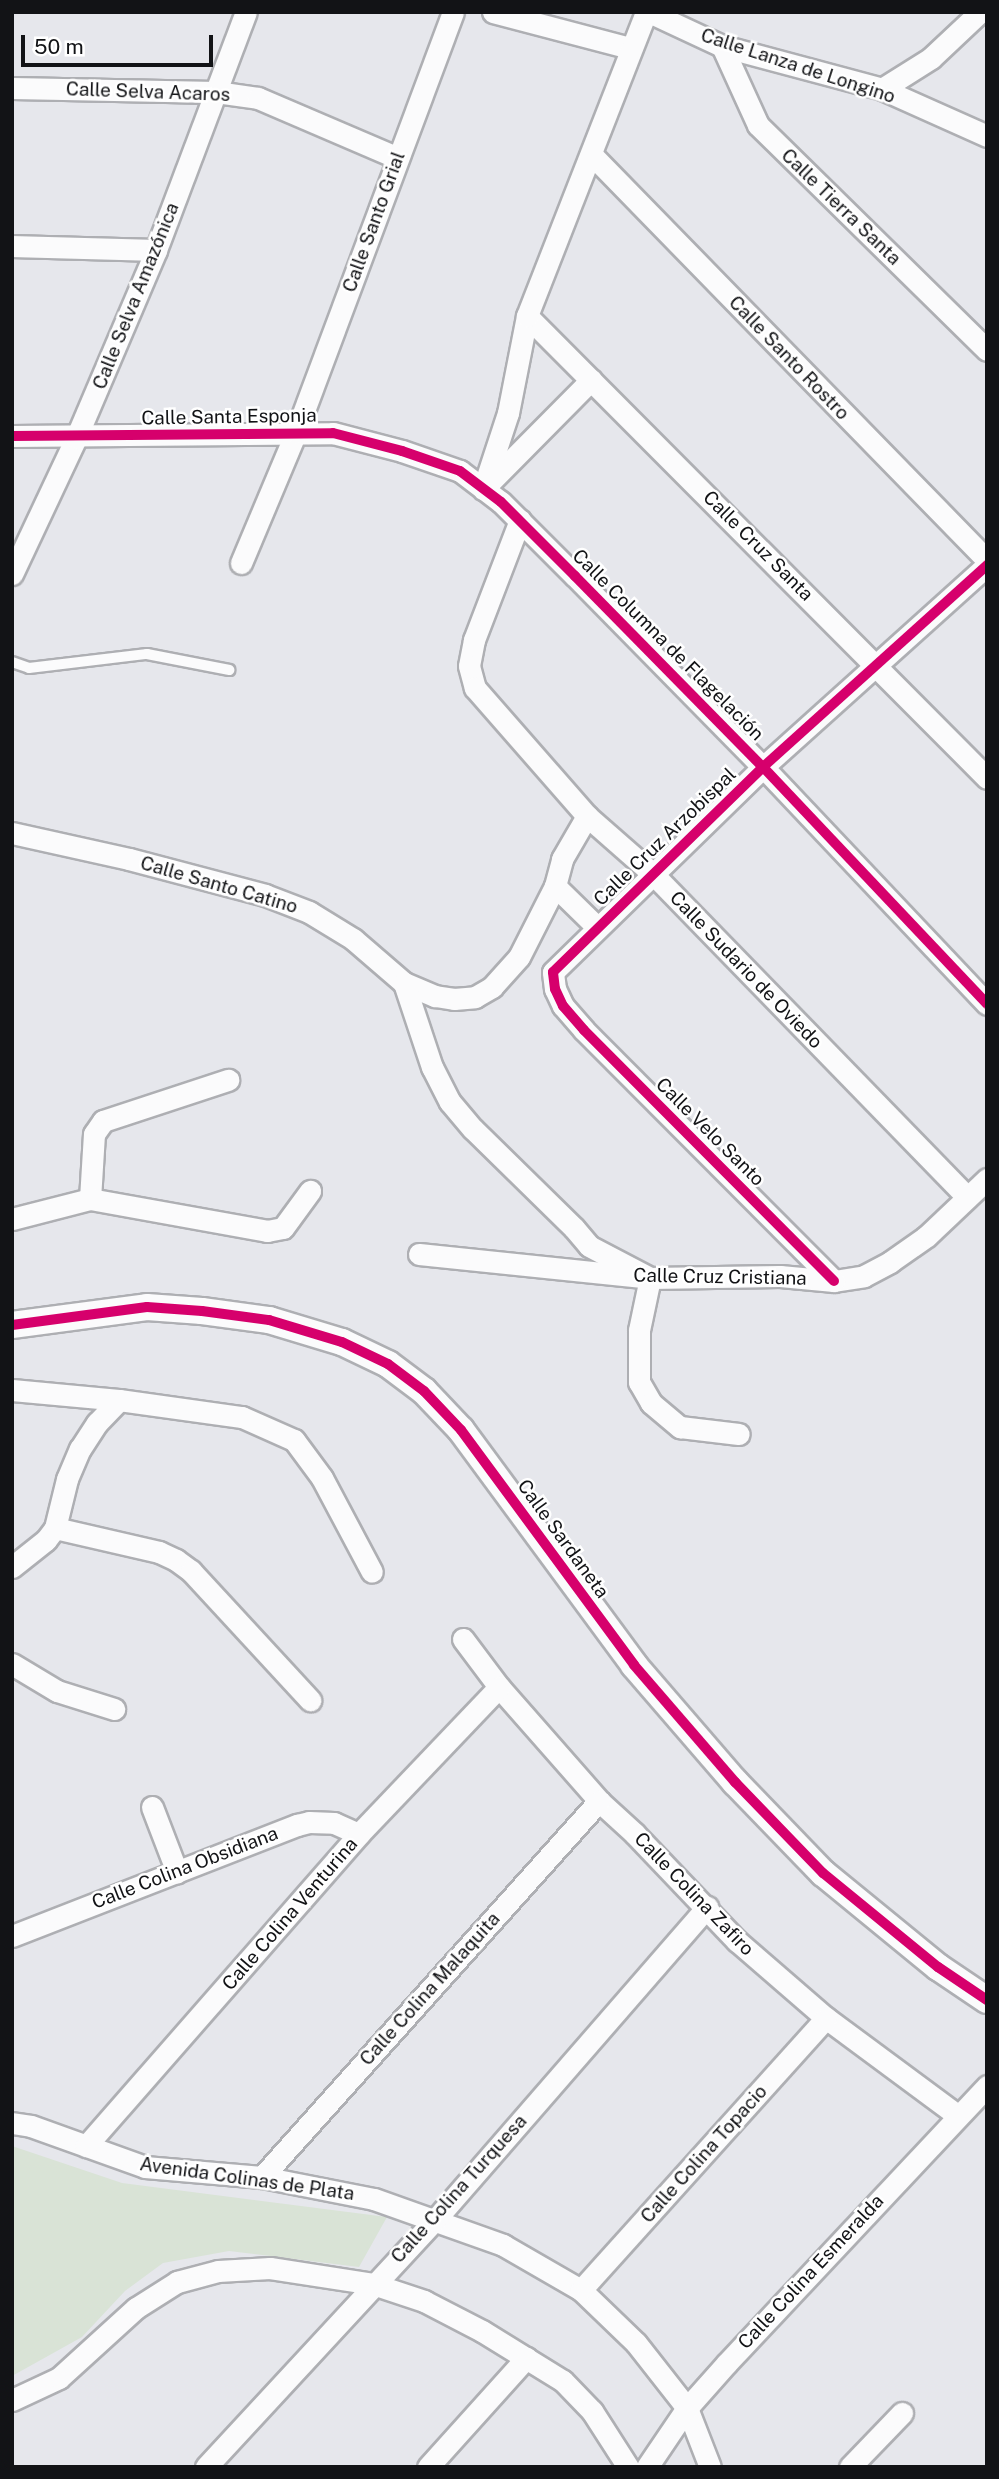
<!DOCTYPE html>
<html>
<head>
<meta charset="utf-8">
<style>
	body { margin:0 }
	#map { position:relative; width:999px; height:2479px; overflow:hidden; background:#e6e7ec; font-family:"Public Sans",sans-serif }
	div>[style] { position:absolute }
	.green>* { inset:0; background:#d9e3d6 }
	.roads { filter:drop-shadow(2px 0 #aeafb3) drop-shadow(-2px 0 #aeafb3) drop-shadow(0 2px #aeafb3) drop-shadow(0 -2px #aeafb3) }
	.service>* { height:10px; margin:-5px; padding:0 5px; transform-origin:5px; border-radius:5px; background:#fbfbfc }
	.minor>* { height:21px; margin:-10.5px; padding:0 10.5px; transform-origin:10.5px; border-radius:10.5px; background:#fbfbfc }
	.tertiary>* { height:26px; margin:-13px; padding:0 13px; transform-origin:13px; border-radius:13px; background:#fbfbfc }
	.cycleway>* { height:10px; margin:-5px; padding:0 5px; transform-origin:5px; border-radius:5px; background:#d6006c }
	span { translate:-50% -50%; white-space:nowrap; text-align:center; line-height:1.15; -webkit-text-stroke:5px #fff; paint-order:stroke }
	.street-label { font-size:19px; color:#121316 }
	.frame { position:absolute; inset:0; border:14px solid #121316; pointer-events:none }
	.scale { position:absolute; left:21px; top:35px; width:192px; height:32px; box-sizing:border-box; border:4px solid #121316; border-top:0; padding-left:9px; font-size:21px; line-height:24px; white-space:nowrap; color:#121316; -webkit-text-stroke:5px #fff; paint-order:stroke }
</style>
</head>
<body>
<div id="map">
	<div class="green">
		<div style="clip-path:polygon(12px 2146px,122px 2183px,387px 2217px,359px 2267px,229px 2251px,163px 2263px,125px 2291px,82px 2337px,12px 2376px)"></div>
	</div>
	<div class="roads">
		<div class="service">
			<div style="left:12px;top:662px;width:18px;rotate:19deg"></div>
			<div style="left:29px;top:668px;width:119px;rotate:-6.8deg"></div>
			<div style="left:147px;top:654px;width:84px;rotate:11deg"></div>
		</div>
		<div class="minor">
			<div style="left:493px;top:12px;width:142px;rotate:14.7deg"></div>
			<div style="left:649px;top:12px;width:81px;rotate:25deg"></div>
			<div style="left:722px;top:46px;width:166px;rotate:15deg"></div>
			<div style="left:882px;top:89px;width:115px;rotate:24.1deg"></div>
			<div style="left:722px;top:46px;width:87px;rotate:65.5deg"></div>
			<div style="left:758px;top:125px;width:321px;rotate:44.5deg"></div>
			<div style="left:12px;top:88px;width:204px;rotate:1.1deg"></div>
			<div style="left:216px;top:92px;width:42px;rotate:8.1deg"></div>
			<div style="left:258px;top:98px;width:152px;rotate:23.2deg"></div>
			<div style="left:882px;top:89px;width:58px;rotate:-32.3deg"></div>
			<div style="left:931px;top:58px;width:67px;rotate:-43.2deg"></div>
			<div style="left:592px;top:155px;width:566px;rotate:45.72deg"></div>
			<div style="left:12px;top:246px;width:144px;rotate:1.6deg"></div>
			<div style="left:527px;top:316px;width:652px;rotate:45.12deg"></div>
			<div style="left:12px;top:436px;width:321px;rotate:-0.5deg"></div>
			<div style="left:333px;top:433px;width:71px;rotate:14.6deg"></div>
			<div style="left:402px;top:451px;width:61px;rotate:19deg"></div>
			<div style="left:460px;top:471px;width:51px;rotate:37.1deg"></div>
			<div style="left:501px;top:502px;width:105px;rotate:45deg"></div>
			<div style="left:575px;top:576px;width:268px;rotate:45.5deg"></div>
			<div style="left:763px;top:767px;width:326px;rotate:46.6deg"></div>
			<div style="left:487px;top:485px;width:148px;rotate:-45.3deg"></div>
			<div style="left:483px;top:489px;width:80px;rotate:-71.8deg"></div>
			<div style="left:508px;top:413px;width:99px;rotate:-78.9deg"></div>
			<div style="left:527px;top:316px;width:326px;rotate:-68.6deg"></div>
			<div style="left:520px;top:520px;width:129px;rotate:111deg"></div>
			<div style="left:474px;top:640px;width:26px;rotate:101deg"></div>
			<div style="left:469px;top:666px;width:23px;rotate:75deg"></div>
			<div style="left:475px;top:688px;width:170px;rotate:48.8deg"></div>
			<div style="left:587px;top:816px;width:88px;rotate:41.3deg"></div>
			<div style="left:653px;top:874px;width:450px;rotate:45.8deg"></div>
			<div style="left:241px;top:563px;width:142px;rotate:-67.2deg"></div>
			<div style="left:296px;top:432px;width:448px;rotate:-69.5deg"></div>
			<div style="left:12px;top:574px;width:150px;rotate:-64.8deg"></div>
			<div style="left:76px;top:438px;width:204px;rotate:-66.9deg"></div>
			<div style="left:156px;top:250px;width:254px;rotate:-69.3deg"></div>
			<div style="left:12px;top:833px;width:120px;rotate:12.5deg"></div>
			<div style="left:129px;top:859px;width:141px;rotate:14.8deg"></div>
			<div style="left:265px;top:895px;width:47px;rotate:21.1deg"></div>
			<div style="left:309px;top:912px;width:52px;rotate:31.5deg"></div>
			<div style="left:353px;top:939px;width:67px;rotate:40.8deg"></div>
			<div style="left:404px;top:983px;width:34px;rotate:23deg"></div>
			<div style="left:435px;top:996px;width:19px;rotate:9deg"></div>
			<div style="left:454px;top:999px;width:21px;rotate:-5deg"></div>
			<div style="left:475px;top:997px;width:20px;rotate:-30deg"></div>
			<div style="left:492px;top:987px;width:40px;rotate:-48deg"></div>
			<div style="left:519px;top:957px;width:80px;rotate:-63.1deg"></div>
			<div style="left:555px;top:886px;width:28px;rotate:-75deg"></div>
			<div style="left:562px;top:859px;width:50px;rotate:-59.8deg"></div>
			<div style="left:555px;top:886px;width:59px;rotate:44.3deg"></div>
			<div style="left:404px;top:983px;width:89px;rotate:71.6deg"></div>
			<div style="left:432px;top:1067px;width:39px;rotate:63deg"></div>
			<div style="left:450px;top:1102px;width:35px;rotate:50deg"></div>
			<div style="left:473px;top:1129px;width:141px;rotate:44.4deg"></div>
			<div style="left:574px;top:1228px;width:23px;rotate:50deg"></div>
			<div style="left:589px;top:1246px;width:69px;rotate:27.7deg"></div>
			<div style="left:650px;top:1278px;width:53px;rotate:101.9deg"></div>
			<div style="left:639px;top:1330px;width:52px;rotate:90deg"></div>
			<div style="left:639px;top:1382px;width:24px;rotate:60deg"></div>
			<div style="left:651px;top:1403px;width:38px;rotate:40deg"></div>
			<div style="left:680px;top:1427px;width:59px;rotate:6.8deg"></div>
			<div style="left:90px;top:1199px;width:65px;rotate:-86.5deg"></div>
			<div style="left:94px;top:1134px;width:16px;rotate:-55deg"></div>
			<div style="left:103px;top:1121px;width:132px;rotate:-18.2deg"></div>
			<div style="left:12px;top:1219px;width:81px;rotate:-14.4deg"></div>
			<div style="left:90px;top:1199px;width:180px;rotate:10.2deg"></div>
			<div style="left:267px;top:1231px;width:16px;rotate:-11deg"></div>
			<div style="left:283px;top:1228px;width:46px;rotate:-53.9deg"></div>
			<div style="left:419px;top:1254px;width:232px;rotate:5.9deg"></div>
			<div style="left:650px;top:1278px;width:130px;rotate:-0.9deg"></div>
			<div style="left:780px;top:1276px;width:54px;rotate:5.3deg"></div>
			<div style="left:834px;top:1281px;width:30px;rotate:-9deg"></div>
			<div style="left:864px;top:1276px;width:30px;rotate:-28deg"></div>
			<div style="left:890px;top:1262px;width:45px;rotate:-35.1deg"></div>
			<div style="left:927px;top:1236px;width:83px;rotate:-43.5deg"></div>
			<div style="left:834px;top:1281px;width:354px;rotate:-134.9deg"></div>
			<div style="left:584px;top:1030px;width:32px;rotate:-131deg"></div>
			<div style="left:563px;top:1006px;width:19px;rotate:-115deg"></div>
			<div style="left:555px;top:989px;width:17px;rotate:-97deg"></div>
			<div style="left:553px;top:972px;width:293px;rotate:-44.3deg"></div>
			<div style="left:763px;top:767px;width:302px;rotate:-42deg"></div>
			<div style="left:12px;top:1390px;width:107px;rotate:5.3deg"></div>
			<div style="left:119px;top:1400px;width:124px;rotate:7.9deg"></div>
			<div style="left:242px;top:1417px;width:57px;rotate:23.9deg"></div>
			<div style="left:294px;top:1440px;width:47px;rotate:53.6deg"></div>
			<div style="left:322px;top:1478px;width:106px;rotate:62deg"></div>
			<div style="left:55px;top:1528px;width:107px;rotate:13deg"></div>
			<div style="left:159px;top:1552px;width:19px;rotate:25deg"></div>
			<div style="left:176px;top:1560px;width:19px;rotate:36deg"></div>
			<div style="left:191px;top:1571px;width:176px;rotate:47.3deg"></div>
			<div style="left:12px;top:1567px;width:43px;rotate:-38.5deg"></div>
			<div style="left:46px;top:1540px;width:15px;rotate:-53deg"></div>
			<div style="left:55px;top:1528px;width:50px;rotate:-76.2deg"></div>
			<div style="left:67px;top:1479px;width:33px;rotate:-67deg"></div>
			<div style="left:80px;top:1449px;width:31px;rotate:-57deg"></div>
			<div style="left:97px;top:1423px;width:32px;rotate:-46deg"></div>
			<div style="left:463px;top:1639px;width:60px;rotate:53.1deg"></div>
			<div style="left:499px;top:1687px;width:152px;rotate:48.7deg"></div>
			<div style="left:599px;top:1801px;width:49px;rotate:42.5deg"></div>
			<div style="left:635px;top:1834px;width:148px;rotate:46.4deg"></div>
			<div style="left:737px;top:1941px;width:118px;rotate:40.9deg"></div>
			<div style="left:826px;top:2018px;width:163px;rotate:36.5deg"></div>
			<div style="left:12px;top:1664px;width:52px;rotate:31deg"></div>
			<div style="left:57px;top:1691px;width:60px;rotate:17.5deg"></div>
			<div style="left:152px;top:1807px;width:70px;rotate:69deg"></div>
			<div style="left:12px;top:1936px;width:306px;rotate:-21.3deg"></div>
			<div style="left:297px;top:1825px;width:12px;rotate:-14deg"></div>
			<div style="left:309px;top:1822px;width:25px;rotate:2deg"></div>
			<div style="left:334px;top:1823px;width:27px;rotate:24deg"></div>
			<div style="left:12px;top:2123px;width:19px;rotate:9deg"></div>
			<div style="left:31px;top:2126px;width:121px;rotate:19.8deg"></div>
			<div style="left:145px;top:2167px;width:117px;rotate:4.9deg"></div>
			<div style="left:262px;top:2177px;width:114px;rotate:11.1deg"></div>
			<div style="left:374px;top:2199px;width:137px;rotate:19.6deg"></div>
			<div style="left:503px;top:2245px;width:90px;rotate:30deg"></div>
			<div style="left:581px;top:2290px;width:76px;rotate:43.9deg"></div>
			<div style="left:636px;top:2343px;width:83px;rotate:51.9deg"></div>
			<div style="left:687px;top:2408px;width:63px;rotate:68.7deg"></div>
			<div style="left:86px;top:2146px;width:415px;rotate:-48.8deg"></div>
			<div style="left:359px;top:1834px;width:203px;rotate:-46.4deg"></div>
			<div style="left:262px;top:2177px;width:505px;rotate:-48.13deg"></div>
			<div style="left:581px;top:2290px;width:366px;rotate:-48deg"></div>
			<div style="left:12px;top:2400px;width:52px;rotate:-25.1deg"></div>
			<div style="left:59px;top:2378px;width:104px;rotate:-42.3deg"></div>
			<div style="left:136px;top:2308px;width:49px;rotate:-32.4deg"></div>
			<div style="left:177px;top:2282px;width:42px;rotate:-15deg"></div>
			<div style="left:218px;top:2271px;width:52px;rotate:-3.3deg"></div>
			<div style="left:270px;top:2268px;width:104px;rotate:8.8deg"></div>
			<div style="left:373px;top:2284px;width:54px;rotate:18.4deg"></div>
			<div style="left:424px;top:2301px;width:65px;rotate:27.3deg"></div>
			<div style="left:482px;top:2331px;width:95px;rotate:31.7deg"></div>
			<div style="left:563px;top:2381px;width:42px;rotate:46deg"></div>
			<div style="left:592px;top:2411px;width:67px;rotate:57.3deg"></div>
			<div style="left:206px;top:2467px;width:337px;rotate:-47.2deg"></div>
			<div style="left:435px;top:2220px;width:415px;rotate:-49deg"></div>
			<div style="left:428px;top:2467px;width:147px;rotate:-48deg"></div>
			<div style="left:647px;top:2467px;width:71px;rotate:-55.9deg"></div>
			<div style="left:687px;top:2408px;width:60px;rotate:-48.4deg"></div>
			<div style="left:727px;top:2363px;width:380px;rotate:-46.8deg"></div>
			<div style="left:850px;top:2467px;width:75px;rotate:-46.1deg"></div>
		</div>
		<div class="tertiary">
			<div style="left:12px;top:1325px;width:136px;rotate:-7.6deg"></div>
			<div style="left:147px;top:1307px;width:55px;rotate:4.2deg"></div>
			<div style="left:202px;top:1311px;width:68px;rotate:7.7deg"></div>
			<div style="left:269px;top:1320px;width:76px;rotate:16.8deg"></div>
			<div style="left:342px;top:1342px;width:51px;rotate:25.6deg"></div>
			<div style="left:388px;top:1364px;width:45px;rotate:36.9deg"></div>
			<div style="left:424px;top:1391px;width:54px;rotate:46.5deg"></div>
			<div style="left:461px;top:1430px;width:292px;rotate:53.6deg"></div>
			<div style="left:634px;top:1665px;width:155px;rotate:49.2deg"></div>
			<div style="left:735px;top:1782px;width:127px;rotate:46deg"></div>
			<div style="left:823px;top:1873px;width:149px;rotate:39.3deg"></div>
			<div style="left:938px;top:1967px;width:59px;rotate:34deg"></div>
		</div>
	</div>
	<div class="cycleway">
		<div style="left:12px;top:436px;width:321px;rotate:-0.5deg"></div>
		<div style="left:333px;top:433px;width:71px;rotate:14.6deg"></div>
		<div style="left:402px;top:451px;width:61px;rotate:19deg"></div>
		<div style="left:460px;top:471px;width:51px;rotate:37.1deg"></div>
		<div style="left:501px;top:502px;width:105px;rotate:45deg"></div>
		<div style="left:575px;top:576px;width:268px;rotate:45.5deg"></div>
		<div style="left:763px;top:767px;width:326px;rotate:46.6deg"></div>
		<div style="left:834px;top:1281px;width:354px;rotate:-134.9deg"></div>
		<div style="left:584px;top:1030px;width:32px;rotate:-131deg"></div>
		<div style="left:563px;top:1006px;width:19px;rotate:-115deg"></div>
		<div style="left:555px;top:989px;width:17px;rotate:-97deg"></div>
		<div style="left:553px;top:972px;width:293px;rotate:-44.3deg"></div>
		<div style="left:763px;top:767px;width:302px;rotate:-42deg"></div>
		<div style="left:12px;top:1325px;width:136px;rotate:-7.6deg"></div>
		<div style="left:147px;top:1307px;width:55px;rotate:4.2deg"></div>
		<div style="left:202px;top:1311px;width:68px;rotate:7.7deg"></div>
		<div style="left:269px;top:1320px;width:76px;rotate:16.8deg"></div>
		<div style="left:342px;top:1342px;width:51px;rotate:25.6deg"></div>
		<div style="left:388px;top:1364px;width:45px;rotate:36.9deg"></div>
		<div style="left:424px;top:1391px;width:54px;rotate:46.5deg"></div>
		<div style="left:461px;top:1430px;width:292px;rotate:53.6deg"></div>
		<div style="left:634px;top:1665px;width:155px;rotate:49.2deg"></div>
		<div style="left:735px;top:1782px;width:127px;rotate:46deg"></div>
		<div style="left:823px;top:1873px;width:149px;rotate:39.3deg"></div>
		<div style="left:938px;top:1967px;width:59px;rotate:34deg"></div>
	</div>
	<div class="street-label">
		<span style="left:798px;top:66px;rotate:18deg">Calle Lanza de Longino</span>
		<span style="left:148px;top:92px;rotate:2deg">Calle Selva Acaros</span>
		<span style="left:841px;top:207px;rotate:44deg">Calle Tierra Santa</span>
		<span style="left:374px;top:222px;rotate:-70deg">Calle Santo Grial</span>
		<span style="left:136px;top:296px;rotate:-68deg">Calle Selva Amazónica</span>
		<span style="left:789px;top:358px;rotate:46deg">Calle Santo Rostro</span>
		<span style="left:229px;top:417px;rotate:-1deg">Calle Santa Esponja</span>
		<span style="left:758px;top:546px;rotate:45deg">Calle Cruz Santa</span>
		<span style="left:668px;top:645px;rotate:45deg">Calle Columna de Flagelación</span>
		<span style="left:665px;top:837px;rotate:-44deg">Calle Cruz Arzobispal</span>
		<span style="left:219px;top:885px;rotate:16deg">Calle Santo Catino</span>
		<span style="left:746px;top:970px;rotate:46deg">Calle Sudario de Oviedo</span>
		<span style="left:710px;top:1132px;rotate:45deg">Calle Velo Santo</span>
		<span style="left:720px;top:1277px;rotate:1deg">Calle Cruz Cristiana</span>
		<span style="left:563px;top:1539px;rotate:54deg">Calle Sardaneta</span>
		<span style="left:185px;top:1868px;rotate:-21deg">Calle Colina Obsidiana</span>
		<span style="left:694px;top:1894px;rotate:46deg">Calle Colina Zafiro</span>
		<span style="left:290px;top:1914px;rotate:-49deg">Calle Colina Venturina</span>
		<span style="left:430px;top:1989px;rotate:-48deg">Calle Colina Malaquita</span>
		<span style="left:704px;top:2154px;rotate:-48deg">Calle Colina Topacio</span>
		<span style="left:247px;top:2179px;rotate:8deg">Avenida Colinas de Plata</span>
		<span style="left:459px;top:2189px;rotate:-48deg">Calle Colina Turquesa</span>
		<span style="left:811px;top:2272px;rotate:-47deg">Calle Colina Esmeralda</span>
	</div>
	<div class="frame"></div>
	<div class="scale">50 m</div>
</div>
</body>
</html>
